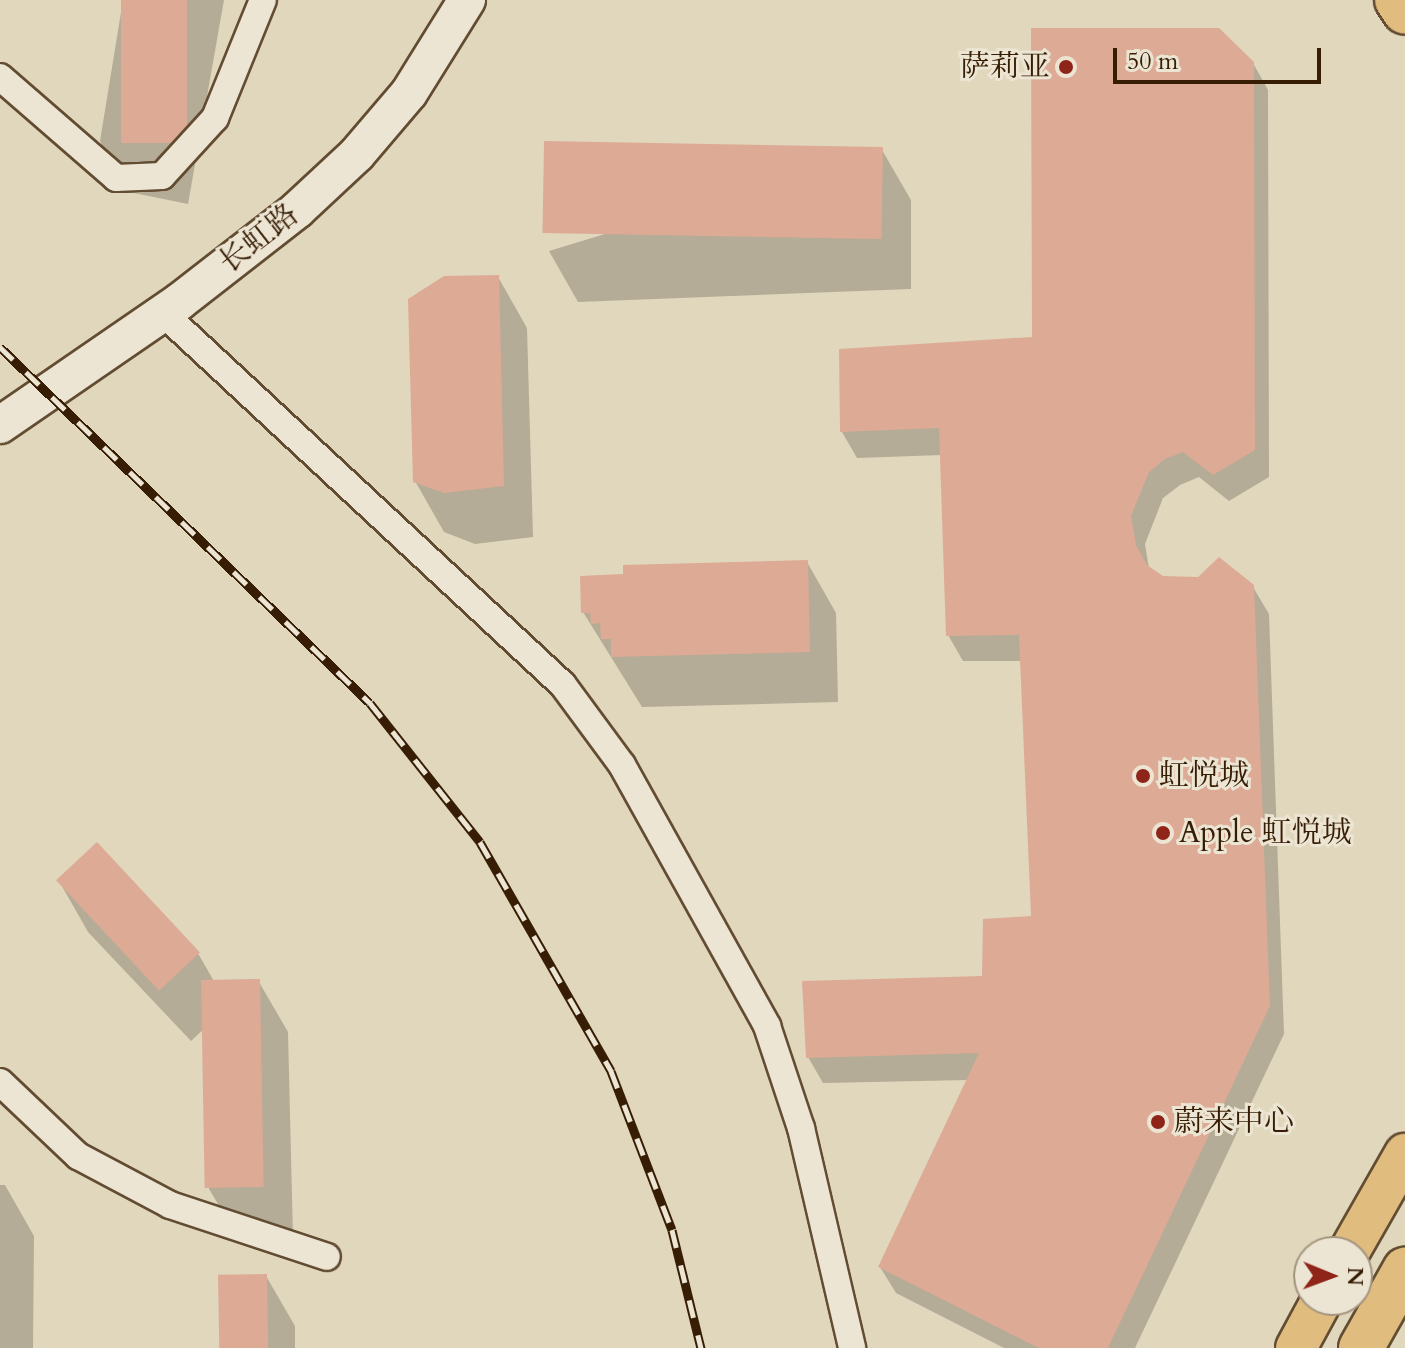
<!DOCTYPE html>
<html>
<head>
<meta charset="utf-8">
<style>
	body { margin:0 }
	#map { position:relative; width:1405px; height:1348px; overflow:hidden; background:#e1d7bc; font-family:Cardo,"Noto Serif SC",serif }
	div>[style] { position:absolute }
	.shadow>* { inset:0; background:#0003 }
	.building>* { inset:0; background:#ddaa95; transform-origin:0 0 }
	.roads { filter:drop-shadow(2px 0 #624c32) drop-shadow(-2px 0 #624c32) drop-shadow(0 2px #624c32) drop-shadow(0 -2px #624c32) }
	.street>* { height:26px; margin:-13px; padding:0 13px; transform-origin:13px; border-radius:13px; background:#ece5d3 }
	.secondary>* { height:36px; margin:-18px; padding:0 18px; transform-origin:18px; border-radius:18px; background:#ece5d3 }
	.primary>* { height:40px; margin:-20px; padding:0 20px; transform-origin:20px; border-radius:20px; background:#e0bc7e }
	.highway>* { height:44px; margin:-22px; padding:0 22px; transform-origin:22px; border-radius:22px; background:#e0bc7e }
	.rail>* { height:9px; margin-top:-4.5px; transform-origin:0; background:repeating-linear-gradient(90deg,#ece5d3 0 18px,#371d04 0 36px); box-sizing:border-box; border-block:2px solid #371d04 }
	.dots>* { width:22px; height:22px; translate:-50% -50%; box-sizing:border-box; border:4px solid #ece5d3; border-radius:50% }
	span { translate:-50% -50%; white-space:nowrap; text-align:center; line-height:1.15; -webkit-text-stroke:6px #ece5d3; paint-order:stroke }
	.poi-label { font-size:30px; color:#371d04 }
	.right { translate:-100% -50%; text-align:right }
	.left { translate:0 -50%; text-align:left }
	.street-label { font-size:30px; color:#371d04 }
	.north { position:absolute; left:1293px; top:1236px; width:80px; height:80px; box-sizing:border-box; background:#ece5d3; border:2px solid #a49580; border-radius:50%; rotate:91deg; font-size:22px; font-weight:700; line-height:32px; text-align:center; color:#371d04 }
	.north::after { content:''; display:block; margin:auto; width:28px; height:36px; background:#8f2418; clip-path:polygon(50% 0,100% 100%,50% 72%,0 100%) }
	.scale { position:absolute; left:1113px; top:48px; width:208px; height:36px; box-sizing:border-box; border:4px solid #371d04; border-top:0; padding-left:10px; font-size:24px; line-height:28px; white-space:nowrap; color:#371d04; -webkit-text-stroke:6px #ece5d3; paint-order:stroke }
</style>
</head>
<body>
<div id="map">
	<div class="shadow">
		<div style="clip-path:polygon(123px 0,224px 0,188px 204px,129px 192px,100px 141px)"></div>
		<div style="clip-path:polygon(1253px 63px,1268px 90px,1269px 477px,1229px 501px,1199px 477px,1180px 485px,1163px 498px,1145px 544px,1149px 569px,1162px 578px,1253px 587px,1269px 614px,1284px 1034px,1135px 1348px,1004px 1348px,896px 1293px,880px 1267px,969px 1080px,823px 1083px,808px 1057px,984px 978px,1033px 918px,1022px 661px,963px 661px,948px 635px,942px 455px,857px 458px,842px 432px,1034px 339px)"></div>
		<div style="clip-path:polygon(882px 150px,911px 200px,911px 289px,578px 302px,549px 251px)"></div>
		<div style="clip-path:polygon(498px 277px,527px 328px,533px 537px,475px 544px,444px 532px,415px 481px)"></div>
		<div style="clip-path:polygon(807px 562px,836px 613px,838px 702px,642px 707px,583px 612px)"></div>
		<div style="clip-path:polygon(97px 845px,199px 955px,215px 983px,259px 982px,288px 1032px,293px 1238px,239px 1239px,209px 1189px,205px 1028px,191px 1041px,88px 932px,59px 881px)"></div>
		<div style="clip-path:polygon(0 1185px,5px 1185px,34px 1236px,33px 1348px,0 1348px)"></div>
		<div style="clip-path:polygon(266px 1276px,295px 1326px,295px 1348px,221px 1348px)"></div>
	</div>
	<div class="building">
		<div style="left:121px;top:0;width:66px;height:143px"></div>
		<div style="clip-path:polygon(1031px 28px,1219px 28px,1254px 62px,1255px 450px,1213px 475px,1183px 452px,1165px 459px,1149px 472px,1131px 516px,1136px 545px,1147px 565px,1163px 576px,1198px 577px,1219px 557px,1254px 585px,1270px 1006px,1108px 1348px,1039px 1348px,878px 1267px,979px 1053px,806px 1058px,802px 981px,982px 976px,983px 919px,1031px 916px,1019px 635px,946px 636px,939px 428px,840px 432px,839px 349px,1032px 337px)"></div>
		<div style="left:883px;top:147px;width:92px;height:339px;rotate:91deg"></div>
		<div style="clip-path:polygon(499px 275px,504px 486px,444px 493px,413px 482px,408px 299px,444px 276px)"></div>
		<div style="clip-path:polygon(808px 560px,810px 652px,611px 657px,611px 639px,601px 639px,600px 623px,591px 624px,590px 613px,581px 613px,580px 576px,623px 574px,623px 565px)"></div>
		<div style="left:97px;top:842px;width:151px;height:56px;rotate:47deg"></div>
		<div style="left:260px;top:979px;width:208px;height:59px;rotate:89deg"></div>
		<div style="left:267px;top:1274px;width:74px;height:49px;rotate:89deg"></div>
	</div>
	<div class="roads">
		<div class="street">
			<div style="left:0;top:77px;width:154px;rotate:41deg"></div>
			<div style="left:116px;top:178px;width:46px;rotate:-2.5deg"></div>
			<div style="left:162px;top:176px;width:79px;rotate:-47.6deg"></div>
			<div style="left:215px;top:118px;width:127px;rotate:-67.9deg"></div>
			<div style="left:163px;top:313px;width:546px;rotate:42.92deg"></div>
			<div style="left:563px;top:685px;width:99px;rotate:53.6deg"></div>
			<div style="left:622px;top:765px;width:299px;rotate:60.9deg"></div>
			<div style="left:767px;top:1026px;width:108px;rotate:71.6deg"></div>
			<div style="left:801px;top:1128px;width:226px;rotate:76.9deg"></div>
			<div style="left:0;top:1082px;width:108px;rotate:43.5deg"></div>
			<div style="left:78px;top:1156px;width:104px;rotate:28deg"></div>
			<div style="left:170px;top:1205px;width:165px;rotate:18.3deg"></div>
		</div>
		<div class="secondary">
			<div style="left:0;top:425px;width:217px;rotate:-34.5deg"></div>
			<div style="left:179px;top:302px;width:150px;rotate:-37.9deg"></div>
			<div style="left:297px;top:210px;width:82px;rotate:-43deg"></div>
			<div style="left:357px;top:154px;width:80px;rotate:-49.6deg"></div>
			<div style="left:409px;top:93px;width:110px;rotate:-58.1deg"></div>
		</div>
		<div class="primary">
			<div style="left:1349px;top:1252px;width:113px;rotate:-60.3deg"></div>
			<div style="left:1296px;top:1348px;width:55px;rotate:-61.6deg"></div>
		</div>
		<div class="highway">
			<div style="left:1397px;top:0;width:14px;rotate:56deg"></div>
			<div style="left:1361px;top:1348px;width:90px;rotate:-60.6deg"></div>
		</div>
	</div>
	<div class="rail">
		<div style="left:0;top:347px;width:513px;rotate:43.9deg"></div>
		<div style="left:370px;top:703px;width:177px;rotate:51.6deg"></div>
		<div style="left:480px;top:842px;width:264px;rotate:60.2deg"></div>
		<div style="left:611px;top:1071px;width:170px;rotate:69deg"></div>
		<div style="left:672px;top:1230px;width:122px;rotate:76.2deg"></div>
	</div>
	<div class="dots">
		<div style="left:1066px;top:67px;background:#8f2418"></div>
		<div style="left:1143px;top:776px;background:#8f2418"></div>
		<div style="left:1163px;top:833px;background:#8f2418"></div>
		<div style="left:1158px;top:1122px;background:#8f2418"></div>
	</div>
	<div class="poi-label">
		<span class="right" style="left:1050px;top:67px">萨莉亚</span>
		<span class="left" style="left:1159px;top:776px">虹悦城</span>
		<span class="left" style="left:1179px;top:833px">Apple 虹悦城</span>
		<span class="left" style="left:1174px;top:1122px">蔚来中心</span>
	</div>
	<div class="street-label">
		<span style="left:259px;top:239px;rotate:-38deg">长虹路</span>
	</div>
	<div class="north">N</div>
	<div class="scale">50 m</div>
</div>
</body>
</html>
